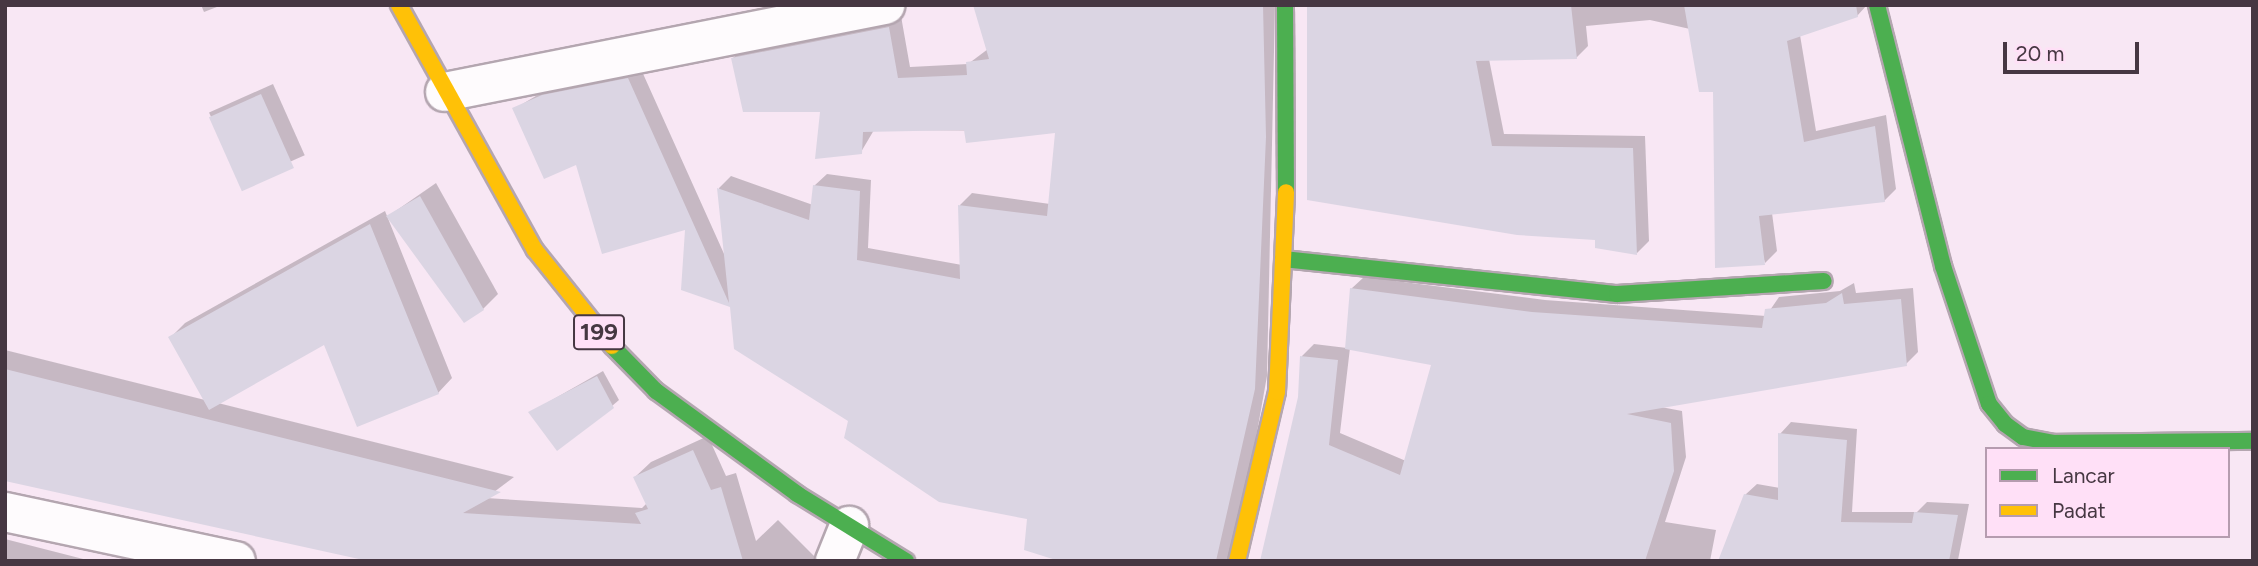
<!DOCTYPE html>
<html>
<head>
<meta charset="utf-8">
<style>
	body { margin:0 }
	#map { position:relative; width:2258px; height:566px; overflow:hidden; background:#f8e7f4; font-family:Figtree,sans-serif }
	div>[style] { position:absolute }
	.shadow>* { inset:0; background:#0003; transform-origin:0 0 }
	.building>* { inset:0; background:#dbd5e3; transform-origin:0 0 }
	.roads { filter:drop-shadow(2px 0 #b4a6b0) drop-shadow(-2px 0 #b4a6b0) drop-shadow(0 2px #b4a6b0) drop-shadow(0 -2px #b4a6b0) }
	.street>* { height:38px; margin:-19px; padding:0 19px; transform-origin:19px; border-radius:19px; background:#fefbfd }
	.fast>* { height:16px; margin:-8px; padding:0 8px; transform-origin:8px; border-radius:8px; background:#4caf50 }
	.slow>* { height:16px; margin:-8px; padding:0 8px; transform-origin:8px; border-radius:8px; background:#ffc107 }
	span { translate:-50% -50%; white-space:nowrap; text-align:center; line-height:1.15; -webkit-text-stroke:7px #ffe0f7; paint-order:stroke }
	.shield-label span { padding:2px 5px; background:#ffe0f7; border:2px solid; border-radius:5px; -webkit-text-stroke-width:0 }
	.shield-label { font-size:24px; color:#463742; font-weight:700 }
	.frame { position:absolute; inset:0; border:7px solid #463742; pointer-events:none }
	.legend { position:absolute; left:1985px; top:447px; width:245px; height:91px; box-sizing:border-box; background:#ffe0f7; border:2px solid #b59caf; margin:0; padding:9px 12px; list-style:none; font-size:21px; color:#463742 }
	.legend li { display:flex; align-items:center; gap:14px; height:35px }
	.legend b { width:35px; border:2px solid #b59caf }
	.scale { position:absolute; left:2003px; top:42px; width:136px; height:32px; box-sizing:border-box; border:4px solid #463742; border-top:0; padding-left:9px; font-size:21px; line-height:24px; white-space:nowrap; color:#463742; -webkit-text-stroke:5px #ffe0f7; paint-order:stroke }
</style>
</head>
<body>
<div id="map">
	<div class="shadow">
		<div style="clip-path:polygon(201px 5px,222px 5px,204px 12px)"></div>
		<div style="clip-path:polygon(975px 5px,1275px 5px,1267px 376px,1234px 561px,1065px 561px,1029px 518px,850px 420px,731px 306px,682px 289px,687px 227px,577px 162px,514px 109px,556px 84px,640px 67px,725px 256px,719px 188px,731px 176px,813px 205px,814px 186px,827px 174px,871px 180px,868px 248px,962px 265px,960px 205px,972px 193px,1050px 204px,1057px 131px,874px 130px,861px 152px,822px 110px,733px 58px,745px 46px,901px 16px,910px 67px,968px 64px,988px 49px)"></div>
		<div style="clip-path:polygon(1309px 5px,1867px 5px,1857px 16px,1800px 35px,1816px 131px,1886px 115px,1896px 189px,1884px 201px,1772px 213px,1777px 251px,1765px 263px,1715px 90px,1690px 29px,1650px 20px,1586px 26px,1588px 46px,1576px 58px,1489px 59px,1504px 134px,1645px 136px,1649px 241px,1637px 253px,1596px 239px)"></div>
		<div style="left:273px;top:84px;width:78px;height:70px;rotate:66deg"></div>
		<div style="clip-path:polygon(436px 183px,498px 294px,483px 309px,387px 217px)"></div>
		<div style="clip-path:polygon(385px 211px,452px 378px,438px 393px,325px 343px,218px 403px,514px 477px,486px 498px,642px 508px,647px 503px,635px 477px,651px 462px,708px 436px,726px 476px,736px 473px,756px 541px,778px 520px,819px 561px,376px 561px,5px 480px,5px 350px,205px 400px,170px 338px,185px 323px)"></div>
		<div style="clip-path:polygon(evenodd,1364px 277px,1545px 300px,1766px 316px,1779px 297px,1840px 291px,1854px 283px,1856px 293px,1913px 288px,1918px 352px,1906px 364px,1661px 407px,1682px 411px,1686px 457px,1665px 522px,1716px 530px,1710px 561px,1261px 561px,1300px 397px,1302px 356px,1314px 344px,1347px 348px,1351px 289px,1364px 277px,1350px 348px,1433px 364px,1406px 461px,1340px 433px,1350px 348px)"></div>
		<div style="clip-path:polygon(603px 371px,619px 400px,612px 406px,531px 412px)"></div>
		<div style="clip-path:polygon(1791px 422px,1857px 429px,1852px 512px,1917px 512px,1927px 502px,1969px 504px,1958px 560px,1745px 561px,1745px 495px,1757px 484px,1780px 488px,1780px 434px)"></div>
		<div style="clip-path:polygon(5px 539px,91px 561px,5px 561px)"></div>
	</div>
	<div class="building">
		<div style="clip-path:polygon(973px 5px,1263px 5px,1266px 137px,1255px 389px,1216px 561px,1059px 561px,1024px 550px,1027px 519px,939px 502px,844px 438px,848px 421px,734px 349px,730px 307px,681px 290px,685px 230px,602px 254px,576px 165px,544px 179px,512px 108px,542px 95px,628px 78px,729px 303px,717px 188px,809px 220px,813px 185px,860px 191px,857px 260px,960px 279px,958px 205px,1047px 216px,1055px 133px,966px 143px,964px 130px,863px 132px,862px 154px,815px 159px,820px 112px,743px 112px,731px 58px,889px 27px,898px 78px,967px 75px,966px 62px,989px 59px)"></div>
		<div style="clip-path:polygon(1307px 5px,1571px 5px,1577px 59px,1476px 61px,1492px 146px,1633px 148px,1637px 255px,1595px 248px,1595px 240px,1517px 235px,1307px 200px)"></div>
		<div style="clip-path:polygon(1684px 5px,1856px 5px,1858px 17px,1787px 41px,1804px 142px,1875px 126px,1885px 202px,1759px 216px,1765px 265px,1715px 268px,1713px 92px,1699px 92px)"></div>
		<div style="left:261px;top:94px;width:81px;height:57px;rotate:66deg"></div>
		<div style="clip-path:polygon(420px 196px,484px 310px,464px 323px,386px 216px)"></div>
		<div style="clip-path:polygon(370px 224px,439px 394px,357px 427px,324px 345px,209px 410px,168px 337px)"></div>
		<div style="clip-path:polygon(1350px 288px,1532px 312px,1762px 328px,1765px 309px,1826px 303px,1842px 293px,1844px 304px,1901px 299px,1907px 366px,1627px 414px,1671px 423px,1674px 471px,1645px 561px,1260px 561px,1298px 397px,1300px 356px,1338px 360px,1329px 445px,1400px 475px,1431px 365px,1345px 349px)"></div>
		<div style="clip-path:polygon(5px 369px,501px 492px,463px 513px,641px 524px,635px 513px,648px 509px,633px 477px,693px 450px,711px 490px,721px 487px,743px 561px,368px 561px,5px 481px)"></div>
		<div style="clip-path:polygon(597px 376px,614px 408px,557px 451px,528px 412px)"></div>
		<div style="clip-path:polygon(1778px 433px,1847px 440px,1841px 522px,1912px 523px,1914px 512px,1958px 515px,1949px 561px,1718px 561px,1744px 494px,1778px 500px)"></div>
	</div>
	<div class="roads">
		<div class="street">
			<div style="left:445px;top:92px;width:449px;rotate:-11.2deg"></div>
			<div style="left:5px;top:512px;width:236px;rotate:12deg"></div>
			<div style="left:835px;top:561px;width:38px;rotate:-68deg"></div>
		</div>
		<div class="fast">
			<div style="left:1285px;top:5px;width:187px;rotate:89.7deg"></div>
			<div style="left:1877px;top:5px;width:269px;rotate:75.8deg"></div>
			<div style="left:1943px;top:266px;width:145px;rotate:71.6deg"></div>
			<div style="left:1989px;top:404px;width:26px;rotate:51deg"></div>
			<div style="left:2005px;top:424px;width:22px;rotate:36deg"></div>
			<div style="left:2023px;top:437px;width:32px;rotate:11deg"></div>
			<div style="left:2054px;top:443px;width:199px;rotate:-0.6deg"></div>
			<div style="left:1283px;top:259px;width:336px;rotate:6deg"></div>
			<div style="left:1617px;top:294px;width:207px;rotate:-3.6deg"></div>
			<div style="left:612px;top:346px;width:63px;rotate:45.6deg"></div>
			<div style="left:656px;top:391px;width:175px;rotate:36.1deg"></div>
			<div style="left:797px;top:494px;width:128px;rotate:31.6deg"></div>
		</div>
		<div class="slow">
			<div style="left:399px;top:5px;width:280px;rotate:61deg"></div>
			<div style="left:535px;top:250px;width:123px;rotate:51.3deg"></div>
			<div style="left:1237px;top:561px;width:174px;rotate:-76.7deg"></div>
			<div style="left:1277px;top:392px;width:200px;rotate:-87.4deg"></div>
		</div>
	</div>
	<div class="shield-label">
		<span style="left:599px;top:332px">199</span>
	</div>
	<div class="frame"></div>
	<ul class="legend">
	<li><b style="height:9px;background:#4caf50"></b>Lancar</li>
	<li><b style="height:9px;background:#ffc107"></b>Padat</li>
	</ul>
	<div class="scale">20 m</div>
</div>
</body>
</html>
